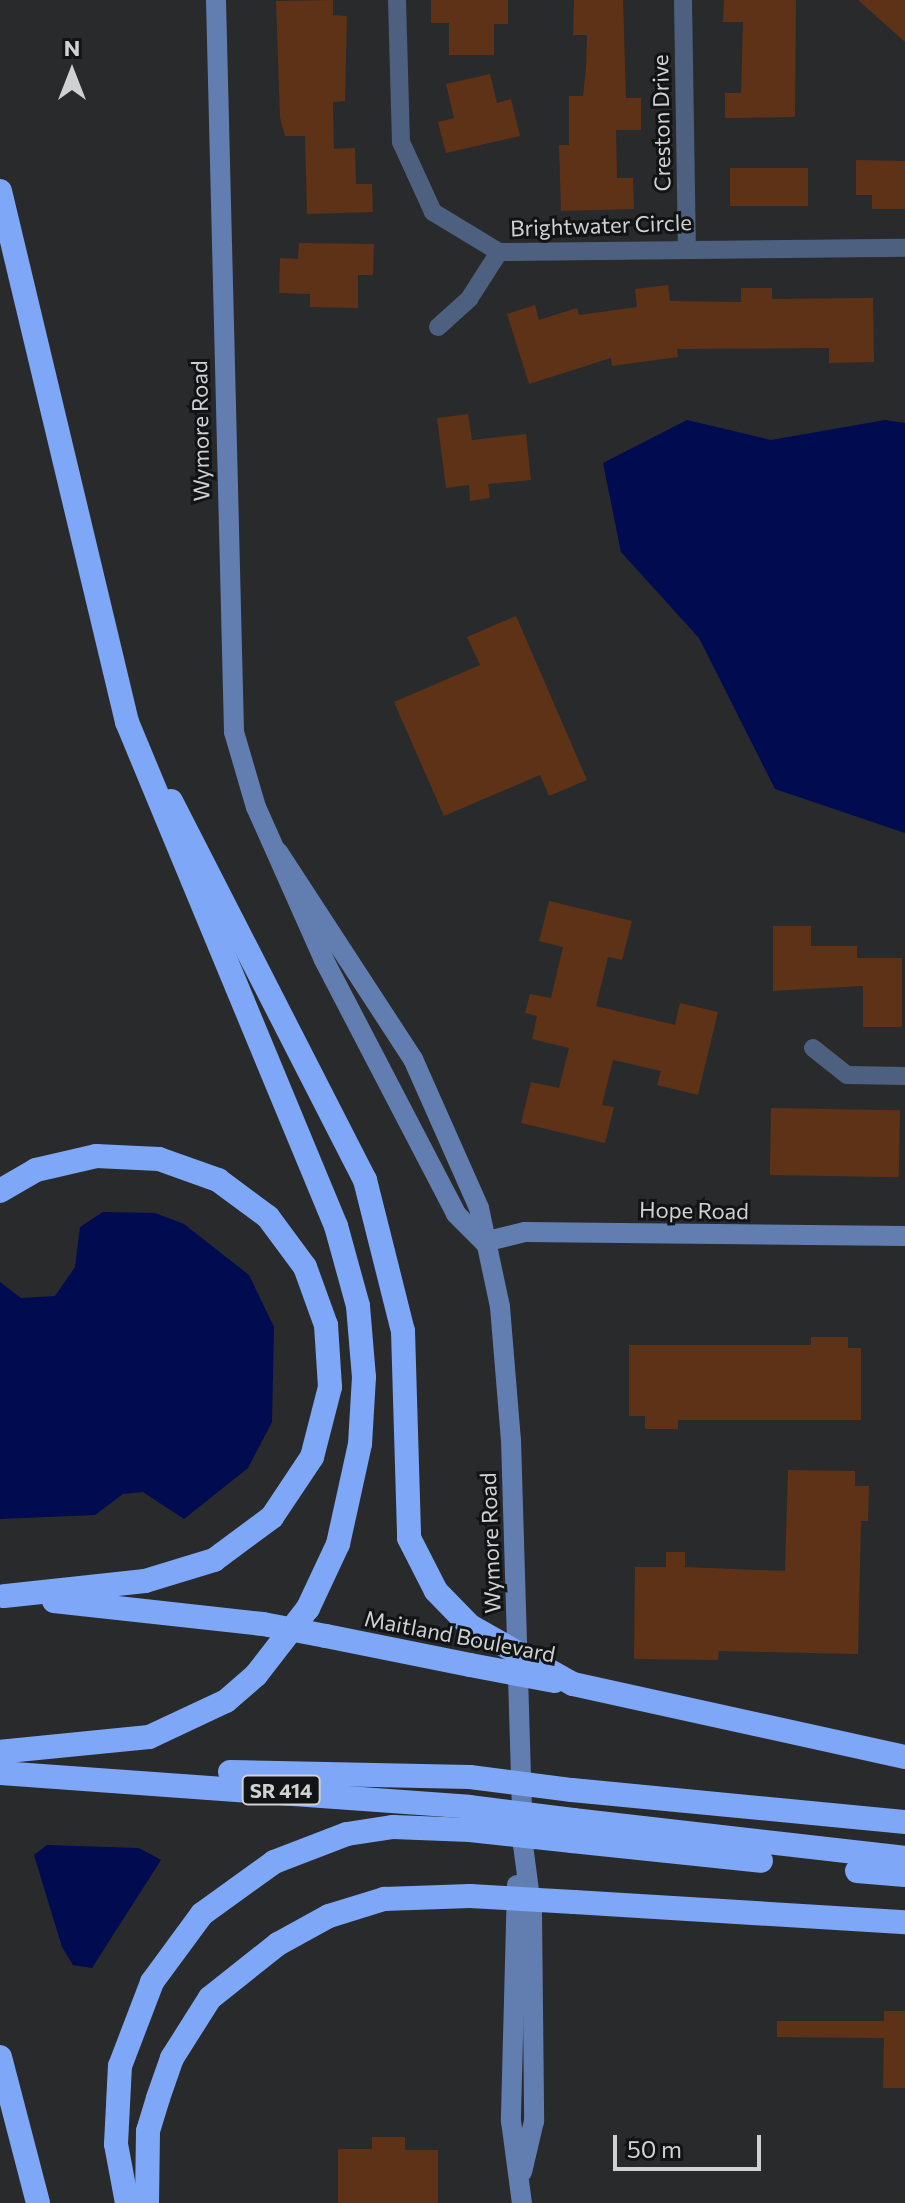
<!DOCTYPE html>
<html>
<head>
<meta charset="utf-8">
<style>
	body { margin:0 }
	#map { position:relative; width:905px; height:2203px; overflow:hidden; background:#292a2c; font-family:Commissioner,sans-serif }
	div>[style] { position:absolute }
	.water>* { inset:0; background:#000b50 }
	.building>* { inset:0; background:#5e3216; transform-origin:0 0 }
	.minor>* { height:18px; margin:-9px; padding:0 9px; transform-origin:9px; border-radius:9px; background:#4e6080 }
	.secondary>* { height:20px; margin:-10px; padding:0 10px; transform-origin:10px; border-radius:10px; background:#627db0 }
	.motorway>* { height:24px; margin:-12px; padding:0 12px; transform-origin:12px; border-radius:12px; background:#7ea8f7 }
	.motorway-bridge>* { height:24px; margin:-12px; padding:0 12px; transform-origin:12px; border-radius:12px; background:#7ea8f7 }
	span { translate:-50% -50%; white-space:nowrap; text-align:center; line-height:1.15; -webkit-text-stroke:6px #121314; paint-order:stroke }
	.shield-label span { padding:2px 6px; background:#121314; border:2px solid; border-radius:6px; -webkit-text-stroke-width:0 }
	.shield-label { font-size:20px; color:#d0d1d2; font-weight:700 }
	.street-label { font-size:22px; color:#d0d1d2 }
	.north { position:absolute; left:32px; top:32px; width:80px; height:80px; -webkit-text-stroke:6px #121314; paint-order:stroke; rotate:0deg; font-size:22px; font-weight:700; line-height:32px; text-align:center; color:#d0d1d2 }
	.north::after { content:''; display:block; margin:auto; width:28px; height:36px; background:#d0d1d2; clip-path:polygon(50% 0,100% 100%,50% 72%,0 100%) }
	.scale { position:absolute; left:613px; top:2135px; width:148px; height:36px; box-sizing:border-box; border:4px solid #d0d1d2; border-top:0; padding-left:10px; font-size:24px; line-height:28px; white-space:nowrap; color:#d0d1d2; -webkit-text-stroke:6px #121314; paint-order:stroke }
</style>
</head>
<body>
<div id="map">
	<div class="water">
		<div style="clip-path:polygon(687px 420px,771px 440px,885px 420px,905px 423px,905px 833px,775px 789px,699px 638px,621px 552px,603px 463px)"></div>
		<div style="clip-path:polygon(103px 1212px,155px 1213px,184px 1224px,249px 1275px,274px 1327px,272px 1422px,248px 1468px,184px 1519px,143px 1492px,123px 1494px,95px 1515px,0 1519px,0 1282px,21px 1298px,55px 1296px,75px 1267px,80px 1227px)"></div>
		<div style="clip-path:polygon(47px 1845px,139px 1848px,161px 1860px,92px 1968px,73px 1965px,62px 1947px,34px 1855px)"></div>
	</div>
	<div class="building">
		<div style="clip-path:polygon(333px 0,333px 15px,347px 16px,345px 101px,333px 102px,334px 149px,355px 148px,356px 184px,372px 184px,373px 212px,307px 214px,305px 136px,285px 136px,280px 118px,276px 1px)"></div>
		<div style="clip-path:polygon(431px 0,508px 0,508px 24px,494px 24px,494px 55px,449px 55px,449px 23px,431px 23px)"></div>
		<div style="clip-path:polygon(574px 0,623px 0,626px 98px,641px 98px,641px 130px,616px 130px,617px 178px,633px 178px,634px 209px,561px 211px,559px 145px,569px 145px,569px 96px,583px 96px,586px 67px,587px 35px,573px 35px)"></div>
		<div style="clip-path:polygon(724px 0,796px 0,795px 117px,725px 118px,725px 93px,741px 93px,743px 22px,723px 22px)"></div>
		<div style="clip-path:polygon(858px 0,905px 0,905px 42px)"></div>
		<div style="clip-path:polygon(490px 74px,497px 103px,511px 99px,520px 136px,446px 153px,438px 122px,454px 118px,446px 84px)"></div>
		<div style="clip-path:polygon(856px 160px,905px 161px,905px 209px,872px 209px,872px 195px,856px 195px)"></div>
		<div style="left:730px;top:168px;width:78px;height:38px"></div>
		<div style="clip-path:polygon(299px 243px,374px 244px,373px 275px,358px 275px,358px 308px,310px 307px,310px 294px,279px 293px,280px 258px,298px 259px)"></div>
		<div style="clip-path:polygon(668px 285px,670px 301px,741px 302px,741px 288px,772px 288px,772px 299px,873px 298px,874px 362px,829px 363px,829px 348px,677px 349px,678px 357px,612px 366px,611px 358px,529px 384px,507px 314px,535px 305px,539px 320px,577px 308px,579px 315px,637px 307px,635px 289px)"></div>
		<div style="clip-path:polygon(468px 414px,472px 440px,526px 434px,531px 480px,488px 484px,490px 498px,470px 501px,469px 485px,446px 488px,437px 418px)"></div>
		<div style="clip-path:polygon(516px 616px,587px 780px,549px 796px,540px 775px,444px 816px,394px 702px,480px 665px,467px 637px)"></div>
		<div style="clip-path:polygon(549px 901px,632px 921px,622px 960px,608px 957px,596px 1006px,675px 1025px,680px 1003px,718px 1012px,698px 1095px,657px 1085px,661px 1071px,613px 1060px,602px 1105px,614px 1107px,605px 1143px,521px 1123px,531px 1082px,559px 1088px,569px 1048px,532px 1039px,537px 1016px,525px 1013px,530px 994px,551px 998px,563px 947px,539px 941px)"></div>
		<div style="clip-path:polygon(773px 926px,811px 926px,811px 946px,857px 946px,857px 958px,902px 958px,902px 1027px,863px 1027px,863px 986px,773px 991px)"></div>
		<div style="left:771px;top:1108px;width:129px;height:67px;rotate:1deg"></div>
		<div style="clip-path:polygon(811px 1337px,848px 1337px,848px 1348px,861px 1348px,861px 1420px,678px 1420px,678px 1429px,645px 1429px,645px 1416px,629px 1416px,629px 1345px,811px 1345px)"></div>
		<div style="clip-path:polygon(788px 1470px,855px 1471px,855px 1486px,869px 1486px,868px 1521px,861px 1521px,858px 1654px,719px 1651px,718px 1660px,634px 1659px,635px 1567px,666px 1567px,666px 1552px,685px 1552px,685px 1567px,785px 1571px)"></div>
		<div style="clip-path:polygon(884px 2011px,905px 2011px,905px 2088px,883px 2088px,884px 2038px,777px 2037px,777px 2021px,884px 2021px)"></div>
		<div style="clip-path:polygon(372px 2137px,405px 2137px,405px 2150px,438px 2150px,438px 2203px,338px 2203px,338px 2149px,372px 2149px)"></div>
	</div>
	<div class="minor">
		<div style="left:397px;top:0;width:142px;rotate:88.4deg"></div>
		<div style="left:401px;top:142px;width:77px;rotate:65.4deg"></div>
		<div style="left:433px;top:212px;width:77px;rotate:31.2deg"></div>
		<div style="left:499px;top:252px;width:406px;rotate:-0.6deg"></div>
		<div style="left:683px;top:0;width:246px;rotate:89.1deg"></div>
		<div style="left:438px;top:327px;width:42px;rotate:-42.1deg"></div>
		<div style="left:469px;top:299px;width:56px;rotate:-57.4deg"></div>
		<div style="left:813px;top:1048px;width:43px;rotate:38.5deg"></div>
		<div style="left:847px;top:1075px;width:58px;rotate:1deg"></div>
	</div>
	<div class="secondary">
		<div style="left:216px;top:0;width:732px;rotate:88.59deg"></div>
		<div style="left:234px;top:732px;width:78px;rotate:73.7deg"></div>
		<div style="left:256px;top:807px;width:167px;rotate:66deg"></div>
		<div style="left:324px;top:960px;width:286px;rotate:62.5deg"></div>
		<div style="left:456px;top:1214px;width:40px;rotate:45deg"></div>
		<div style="left:278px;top:852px;width:247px;rotate:56.9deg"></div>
		<div style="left:413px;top:1059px;width:163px;rotate:66.1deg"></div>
		<div style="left:479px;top:1208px;width:101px;rotate:78deg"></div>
		<div style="left:500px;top:1307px;width:133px;rotate:85.3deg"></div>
		<div style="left:511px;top:1440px;width:405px;rotate:88.3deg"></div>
		<div style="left:523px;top:1845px;width:69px;rotate:82.5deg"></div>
		<div style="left:532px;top:1913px;width:208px;rotate:89.4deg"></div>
		<div style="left:534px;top:2121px;width:52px;rotate:103.2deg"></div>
		<div style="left:484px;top:1242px;width:42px;rotate:-13.7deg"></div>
		<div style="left:525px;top:1232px;width:380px;rotate:0.6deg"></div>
		<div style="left:517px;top:1885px;width:236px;rotate:91.5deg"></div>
		<div style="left:511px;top:2121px;width:83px;rotate:82.4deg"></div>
	</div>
	<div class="motorway">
		<div style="left:0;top:191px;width:546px;rotate:76.55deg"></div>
		<div style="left:127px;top:722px;width:546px;rotate:67.48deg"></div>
		<div style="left:336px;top:1226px;width:83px;rotate:74.6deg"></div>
		<div style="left:358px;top:1306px;width:71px;rotate:85.2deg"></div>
		<div style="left:364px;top:1377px;width:67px;rotate:93.4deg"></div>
		<div style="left:360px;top:1444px;width:102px;rotate:102.4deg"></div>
		<div style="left:338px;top:1544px;width:71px;rotate:115.1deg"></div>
		<div style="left:308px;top:1608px;width:85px;rotate:127.8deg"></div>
		<div style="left:256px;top:1675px;width:40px;rotate:139deg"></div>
		<div style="left:226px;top:1701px;width:85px;rotate:154.9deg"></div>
		<div style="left:149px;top:1737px;width:150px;rotate:174.3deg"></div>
		<div style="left:171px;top:801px;width:426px;rotate:62.9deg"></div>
		<div style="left:365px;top:1180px;width:156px;rotate:75.9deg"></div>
		<div style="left:403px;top:1331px;width:207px;rotate:88.3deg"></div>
		<div style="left:409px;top:1538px;width:59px;rotate:63deg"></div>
		<div style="left:436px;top:1591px;width:49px;rotate:45.8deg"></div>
		<div style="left:0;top:1191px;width:42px;rotate:-30.3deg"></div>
		<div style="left:36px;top:1170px;width:62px;rotate:-13.1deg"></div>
		<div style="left:96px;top:1156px;width:63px;rotate:2.7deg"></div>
		<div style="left:159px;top:1159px;width:63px;rotate:19.6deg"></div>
		<div style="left:218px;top:1180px;width:62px;rotate:36.5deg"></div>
		<div style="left:268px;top:1217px;width:62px;rotate:53.5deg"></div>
		<div style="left:305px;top:1267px;width:62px;rotate:70.1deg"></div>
		<div style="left:326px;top:1325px;width:62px;rotate:86.3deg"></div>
		<div style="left:330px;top:1387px;width:72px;rotate:104.4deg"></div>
		<div style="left:312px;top:1457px;width:72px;rotate:123.7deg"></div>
		<div style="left:272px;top:1517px;width:72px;rotate:143.4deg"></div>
		<div style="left:214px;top:1560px;width:72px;rotate:163.1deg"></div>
		<div style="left:145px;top:1581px;width:142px;rotate:173.9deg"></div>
		<div style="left:54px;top:1601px;width:210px;rotate:6.3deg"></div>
		<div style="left:326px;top:1636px;width:147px;rotate:11.4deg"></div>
		<div style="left:573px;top:1684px;width:340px;rotate:12.4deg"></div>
		<div style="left:230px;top:1772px;width:240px;rotate:1.2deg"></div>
		<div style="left:0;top:1773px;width:470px;rotate:4.1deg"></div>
		<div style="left:572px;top:1790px;width:335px;rotate:5.5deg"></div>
		<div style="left:573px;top:1820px;width:334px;rotate:6.5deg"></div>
		<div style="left:572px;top:1841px;width:190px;rotate:6deg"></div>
		<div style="left:857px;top:1871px;width:48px;rotate:4.8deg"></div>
		<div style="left:574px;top:1902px;width:332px;rotate:3.5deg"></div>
		<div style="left:0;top:2057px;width:151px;rotate:75.4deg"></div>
		<div style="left:127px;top:2203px;width:60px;rotate:-100.6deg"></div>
		<div style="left:116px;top:2144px;width:78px;rotate:-87.1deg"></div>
		<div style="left:120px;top:2066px;width:90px;rotate:-69.1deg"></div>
		<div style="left:152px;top:1982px;width:84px;rotate:-53.7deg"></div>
		<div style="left:202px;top:1914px;width:89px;rotate:-35.8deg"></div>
		<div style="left:274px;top:1862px;width:78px;rotate:-21deg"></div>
		<div style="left:347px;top:1834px;width:47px;rotate:-8.7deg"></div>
		<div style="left:393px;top:1827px;width:77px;rotate:2.2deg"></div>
		<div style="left:147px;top:2203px;width:72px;rotate:-89.2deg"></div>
		<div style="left:148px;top:2131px;width:34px;rotate:-73deg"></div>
		<div style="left:158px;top:2098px;width:42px;rotate:-70.7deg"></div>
		<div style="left:172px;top:2058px;width:71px;rotate:-57.7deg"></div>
		<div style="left:210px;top:1998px;width:87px;rotate:-38.5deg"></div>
		<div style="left:278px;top:1944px;width:58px;rotate:-28.8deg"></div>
		<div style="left:329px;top:1916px;width:58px;rotate:-17.2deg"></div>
		<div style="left:384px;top:1899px;width:86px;rotate:-2deg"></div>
	</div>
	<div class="motorway-bridge">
		<div style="left:263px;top:1624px;width:64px;rotate:10.8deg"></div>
		<div style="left:470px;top:1626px;width:118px;rotate:29.4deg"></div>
		<div style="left:470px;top:1665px;width:86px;rotate:10.7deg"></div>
		<div style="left:470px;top:1777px;width:103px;rotate:7.3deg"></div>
		<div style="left:469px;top:1807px;width:105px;rotate:7.1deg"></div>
		<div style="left:470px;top:1830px;width:103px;rotate:6.2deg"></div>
		<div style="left:470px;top:1896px;width:104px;rotate:3.3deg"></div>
	</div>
	<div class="shield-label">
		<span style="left:281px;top:1790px">SR 414</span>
	</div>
	<div class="street-label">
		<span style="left:661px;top:123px;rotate:-91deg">Creston Drive</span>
		<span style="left:601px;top:225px;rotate:-2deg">Brightwater Circle</span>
		<span style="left:200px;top:431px;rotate:-91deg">Wymore Road</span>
		<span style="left:694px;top:1210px;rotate:1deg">Hope Road</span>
		<span style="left:490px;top:1543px;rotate:-92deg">Wymore Road</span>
		<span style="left:460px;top:1636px;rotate:11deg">Maitland Boulevard</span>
	</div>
	<div class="north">N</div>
	<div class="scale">50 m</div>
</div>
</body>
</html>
